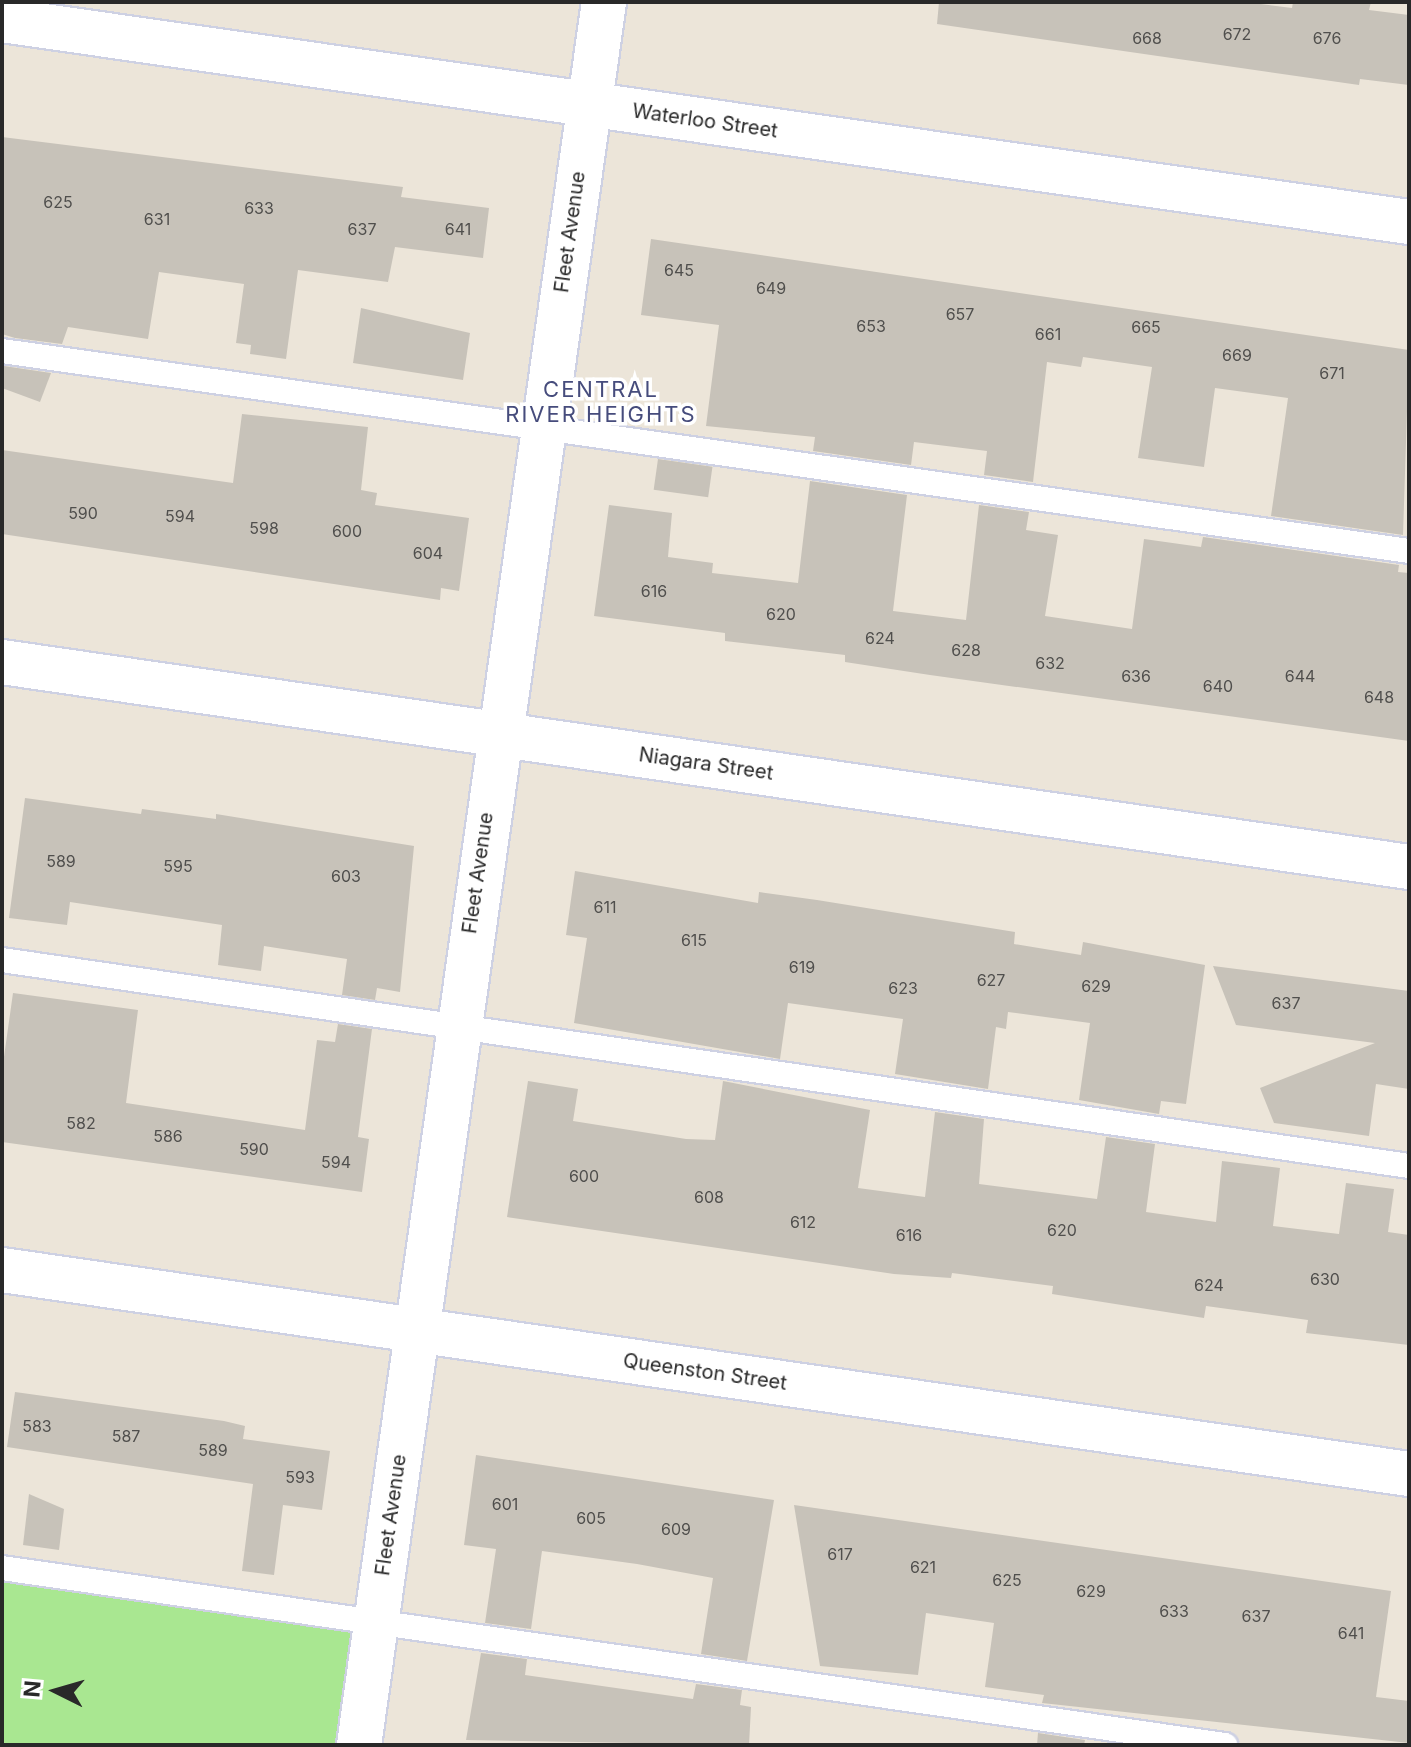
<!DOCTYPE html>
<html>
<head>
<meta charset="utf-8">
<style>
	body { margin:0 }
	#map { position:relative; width:1411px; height:1747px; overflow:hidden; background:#ece5d9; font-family:Inter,sans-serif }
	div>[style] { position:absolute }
	.green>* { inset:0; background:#a9e791 }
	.building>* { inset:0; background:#c7c2b9; transform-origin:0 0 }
	.roads { filter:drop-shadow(2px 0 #ced1e3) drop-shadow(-2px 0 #ced1e3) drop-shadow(0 2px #ced1e3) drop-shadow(0 -2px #ced1e3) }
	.lane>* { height:24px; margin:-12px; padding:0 12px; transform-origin:12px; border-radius:12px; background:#fff }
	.street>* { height:44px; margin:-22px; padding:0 22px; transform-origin:22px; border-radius:22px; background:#fff }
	span { translate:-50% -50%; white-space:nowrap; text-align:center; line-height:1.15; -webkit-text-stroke:7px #fff; paint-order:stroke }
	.number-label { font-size:16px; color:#504f4d }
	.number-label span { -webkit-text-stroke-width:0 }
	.street-label { font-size:20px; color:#292929 }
	.neighbourhood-label { font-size:22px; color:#464c7c; letter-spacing:2px }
	.frame { position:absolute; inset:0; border:4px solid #292929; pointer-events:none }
	.north { position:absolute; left:16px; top:1651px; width:80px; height:80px; -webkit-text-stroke:6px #fff; paint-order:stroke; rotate:275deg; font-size:22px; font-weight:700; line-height:32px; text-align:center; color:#292929 }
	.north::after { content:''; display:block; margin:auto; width:28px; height:36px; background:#292929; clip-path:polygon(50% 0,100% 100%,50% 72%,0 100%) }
</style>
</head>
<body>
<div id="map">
	<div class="green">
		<div style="clip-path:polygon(2px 1568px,376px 1622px,359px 1745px,2px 1745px)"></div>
	</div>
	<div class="building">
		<div style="clip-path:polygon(939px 2px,1246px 2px,1292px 8px,1293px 2px,1371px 2px,1369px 10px,1409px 15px,1409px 85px,1360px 79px,1359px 85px,937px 24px)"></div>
		<div style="clip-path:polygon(2px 137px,403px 187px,401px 197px,489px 208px,483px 258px,395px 247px,388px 282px,298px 270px,286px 359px,250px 354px,251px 345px,236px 343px,244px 284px,159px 272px,148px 339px,68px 327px,62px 344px,15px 338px,2px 334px)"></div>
		<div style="clip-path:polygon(651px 239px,1409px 350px,1403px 535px,1271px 516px,1288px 398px,1215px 388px,1204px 467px,1138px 458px,1152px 367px,1083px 357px,1081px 367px,1047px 362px,1033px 482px,984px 475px,987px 451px,914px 442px,911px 465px,813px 451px,815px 437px,706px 426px,719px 325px,641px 315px)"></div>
		<div style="clip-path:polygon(361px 308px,470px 333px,463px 380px,353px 363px)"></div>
		<div style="clip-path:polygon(4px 366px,51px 373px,40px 402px,2px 388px)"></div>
		<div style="clip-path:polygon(242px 414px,368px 427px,361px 490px,377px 493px,375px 505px,469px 518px,459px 591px,441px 588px,440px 600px,2px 534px,2px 450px,233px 483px)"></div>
		<div style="left:658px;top:459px;width:55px;height:31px;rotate:8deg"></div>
		<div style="clip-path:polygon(810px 481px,907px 495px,893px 611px,966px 620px,979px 505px,1029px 512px,1026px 530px,1058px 535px,1045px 616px,1132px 629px,1144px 539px,1201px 547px,1203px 537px,1399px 565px,1398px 572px,1409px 573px,1409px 741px,930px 675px,845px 662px,845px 655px,725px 641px,725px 633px,594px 616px,609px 505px,672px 513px,668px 557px,713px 563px,712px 573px,798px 583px)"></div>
		<div style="clip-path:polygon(25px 798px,141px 814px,142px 809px,216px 819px,216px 814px,414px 846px,400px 992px,377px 988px,375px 1000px,342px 995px,347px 959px,264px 946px,261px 971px,218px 965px,222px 925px,70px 902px,67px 925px,9px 918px)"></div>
		<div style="clip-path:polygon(575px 871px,758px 903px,759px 892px,817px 900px,1015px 932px,1014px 944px,1081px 955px,1083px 942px,1205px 965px,1186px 1104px,1161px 1101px,1159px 1114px,1079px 1100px,1090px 1023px,1008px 1012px,1006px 1029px,996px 1027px,988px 1089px,895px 1074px,903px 1019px,788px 1003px,780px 1059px,574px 1023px,587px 938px,566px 935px)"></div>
		<div style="clip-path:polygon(1213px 966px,1409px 991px,1409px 1089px,1376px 1084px,1369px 1136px,1274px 1123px,1260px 1088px,1375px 1043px,1236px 1025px)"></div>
		<div style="clip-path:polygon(13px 993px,138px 1010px,126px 1103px,305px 1130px,317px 1040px,335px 1042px,338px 1024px,372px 1029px,358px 1137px,369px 1139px,362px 1192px,2px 1142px,2px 1071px)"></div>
		<div style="clip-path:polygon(528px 1081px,578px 1089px,573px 1121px,686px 1139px,715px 1140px,723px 1081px,870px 1110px,858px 1188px,925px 1197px,935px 1112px,984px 1119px,979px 1184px,1097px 1199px,1106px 1137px,1155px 1144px,1146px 1212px,1216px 1222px,1222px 1161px,1280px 1168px,1273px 1226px,1339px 1234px,1346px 1183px,1394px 1189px,1388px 1232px,1409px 1235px,1409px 1345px,1306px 1333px,1308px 1320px,1206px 1306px,1204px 1318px,1052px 1294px,1053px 1286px,952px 1273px,951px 1278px,894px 1274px,507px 1217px)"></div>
		<div style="clip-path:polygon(15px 1392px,224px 1421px,245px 1426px,243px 1439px,330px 1451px,322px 1510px,283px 1505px,274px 1575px,242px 1571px,253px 1484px,7px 1447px)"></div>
		<div style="clip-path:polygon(476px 1455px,774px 1500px,747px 1661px,701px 1654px,713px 1578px,637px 1564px,542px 1551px,531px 1629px,485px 1623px,496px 1549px,464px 1545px)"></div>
		<div style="clip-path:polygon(29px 1494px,64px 1509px,59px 1550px,23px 1545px)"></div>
		<div style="clip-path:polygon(794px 1505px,1391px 1591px,1376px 1697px,1409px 1701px,1409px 1743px,1042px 1703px,1044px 1695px,985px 1687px,994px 1623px,926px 1613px,918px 1675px,820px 1666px)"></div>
		<div style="clip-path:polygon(481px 1653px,527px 1659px,525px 1675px,693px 1699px,696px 1684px,742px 1690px,740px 1705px,751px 1707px,749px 1745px,466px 1740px)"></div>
		<div style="clip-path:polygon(1038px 1733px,1085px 1740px,1084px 1745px,1037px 1745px)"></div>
	</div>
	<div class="roads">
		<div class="lane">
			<div style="left:2px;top:351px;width:1421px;rotate:8.09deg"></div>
			<div style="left:2px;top:960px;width:1422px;rotate:8.33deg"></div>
			<div style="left:2px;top:1568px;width:1236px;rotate:8.24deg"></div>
		</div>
		<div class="street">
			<div style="left:2px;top:20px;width:1421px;rotate:8.17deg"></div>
			<div style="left:2px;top:662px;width:1422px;rotate:8.29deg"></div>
			<div style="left:2px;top:1270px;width:1422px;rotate:8.25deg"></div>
			<div style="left:359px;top:1745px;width:1760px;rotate:-82deg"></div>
		</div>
	</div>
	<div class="number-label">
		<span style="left:1237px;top:34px">672</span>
		<span style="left:1147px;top:38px">668</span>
		<span style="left:1327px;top:38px">676</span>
		<span style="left:58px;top:202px">625</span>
		<span style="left:259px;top:208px">633</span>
		<span style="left:157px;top:219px">631</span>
		<span style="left:362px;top:229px">637</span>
		<span style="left:458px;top:229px">641</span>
		<span style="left:679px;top:270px">645</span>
		<span style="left:771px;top:288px">649</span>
		<span style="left:960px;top:314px">657</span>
		<span style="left:871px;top:326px">653</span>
		<span style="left:1146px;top:327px">665</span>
		<span style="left:1048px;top:334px">661</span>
		<span style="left:1237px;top:355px">669</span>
		<span style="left:1332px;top:373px">671</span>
		<span style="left:83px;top:513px">590</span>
		<span style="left:180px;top:516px">594</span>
		<span style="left:264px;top:528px">598</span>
		<span style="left:347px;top:531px">600</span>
		<span style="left:428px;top:553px">604</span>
		<span style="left:654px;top:591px">616</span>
		<span style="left:781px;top:614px">620</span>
		<span style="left:880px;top:638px">624</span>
		<span style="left:966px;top:650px">628</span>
		<span style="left:1050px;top:663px">632</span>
		<span style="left:1136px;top:676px">636</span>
		<span style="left:1300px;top:676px">644</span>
		<span style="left:1218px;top:686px">640</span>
		<span style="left:1379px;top:697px">648</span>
		<span style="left:61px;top:861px">589</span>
		<span style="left:178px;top:866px">595</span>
		<span style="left:346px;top:876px">603</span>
		<span style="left:605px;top:907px">611</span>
		<span style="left:694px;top:940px">615</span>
		<span style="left:802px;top:967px">619</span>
		<span style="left:991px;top:980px">627</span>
		<span style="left:1096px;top:986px">629</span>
		<span style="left:903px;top:988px">623</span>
		<span style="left:1286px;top:1003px">637</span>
		<span style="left:81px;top:1123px">582</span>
		<span style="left:168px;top:1136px">586</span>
		<span style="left:254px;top:1149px">590</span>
		<span style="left:336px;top:1162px">594</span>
		<span style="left:584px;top:1176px">600</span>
		<span style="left:709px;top:1197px">608</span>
		<span style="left:803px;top:1222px">612</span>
		<span style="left:1062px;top:1230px">620</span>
		<span style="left:909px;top:1235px">616</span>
		<span style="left:1325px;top:1279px">630</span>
		<span style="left:1209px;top:1285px">624</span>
		<span style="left:37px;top:1426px">583</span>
		<span style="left:126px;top:1436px">587</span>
		<span style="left:213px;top:1450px">589</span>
		<span style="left:300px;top:1477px">593</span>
		<span style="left:505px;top:1504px">601</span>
		<span style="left:591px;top:1518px">605</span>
		<span style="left:676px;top:1529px">609</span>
		<span style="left:840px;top:1554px">617</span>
		<span style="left:923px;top:1567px">621</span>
		<span style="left:1007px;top:1580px">625</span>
		<span style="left:1091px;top:1591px">629</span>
		<span style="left:1174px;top:1611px">633</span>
		<span style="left:1256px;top:1616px">637</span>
		<span style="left:1351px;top:1633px">641</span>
	</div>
	<div class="street-label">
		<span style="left:705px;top:121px;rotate:8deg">Waterloo Street</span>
		<span style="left:570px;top:232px;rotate:-82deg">Fleet Avenue</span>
		<span style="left:706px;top:764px;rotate:8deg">Niagara Street</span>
		<span style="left:478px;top:873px;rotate:-82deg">Fleet Avenue</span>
		<span style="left:705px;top:1372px;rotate:8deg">Queenston Street</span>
		<span style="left:391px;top:1515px;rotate:-82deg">Fleet Avenue</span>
	</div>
	<div class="neighbourhood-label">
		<span style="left:601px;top:402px">CENTRAL<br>RIVER HEIGHTS</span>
	</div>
	<div class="frame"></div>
	<div class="north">N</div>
</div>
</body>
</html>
